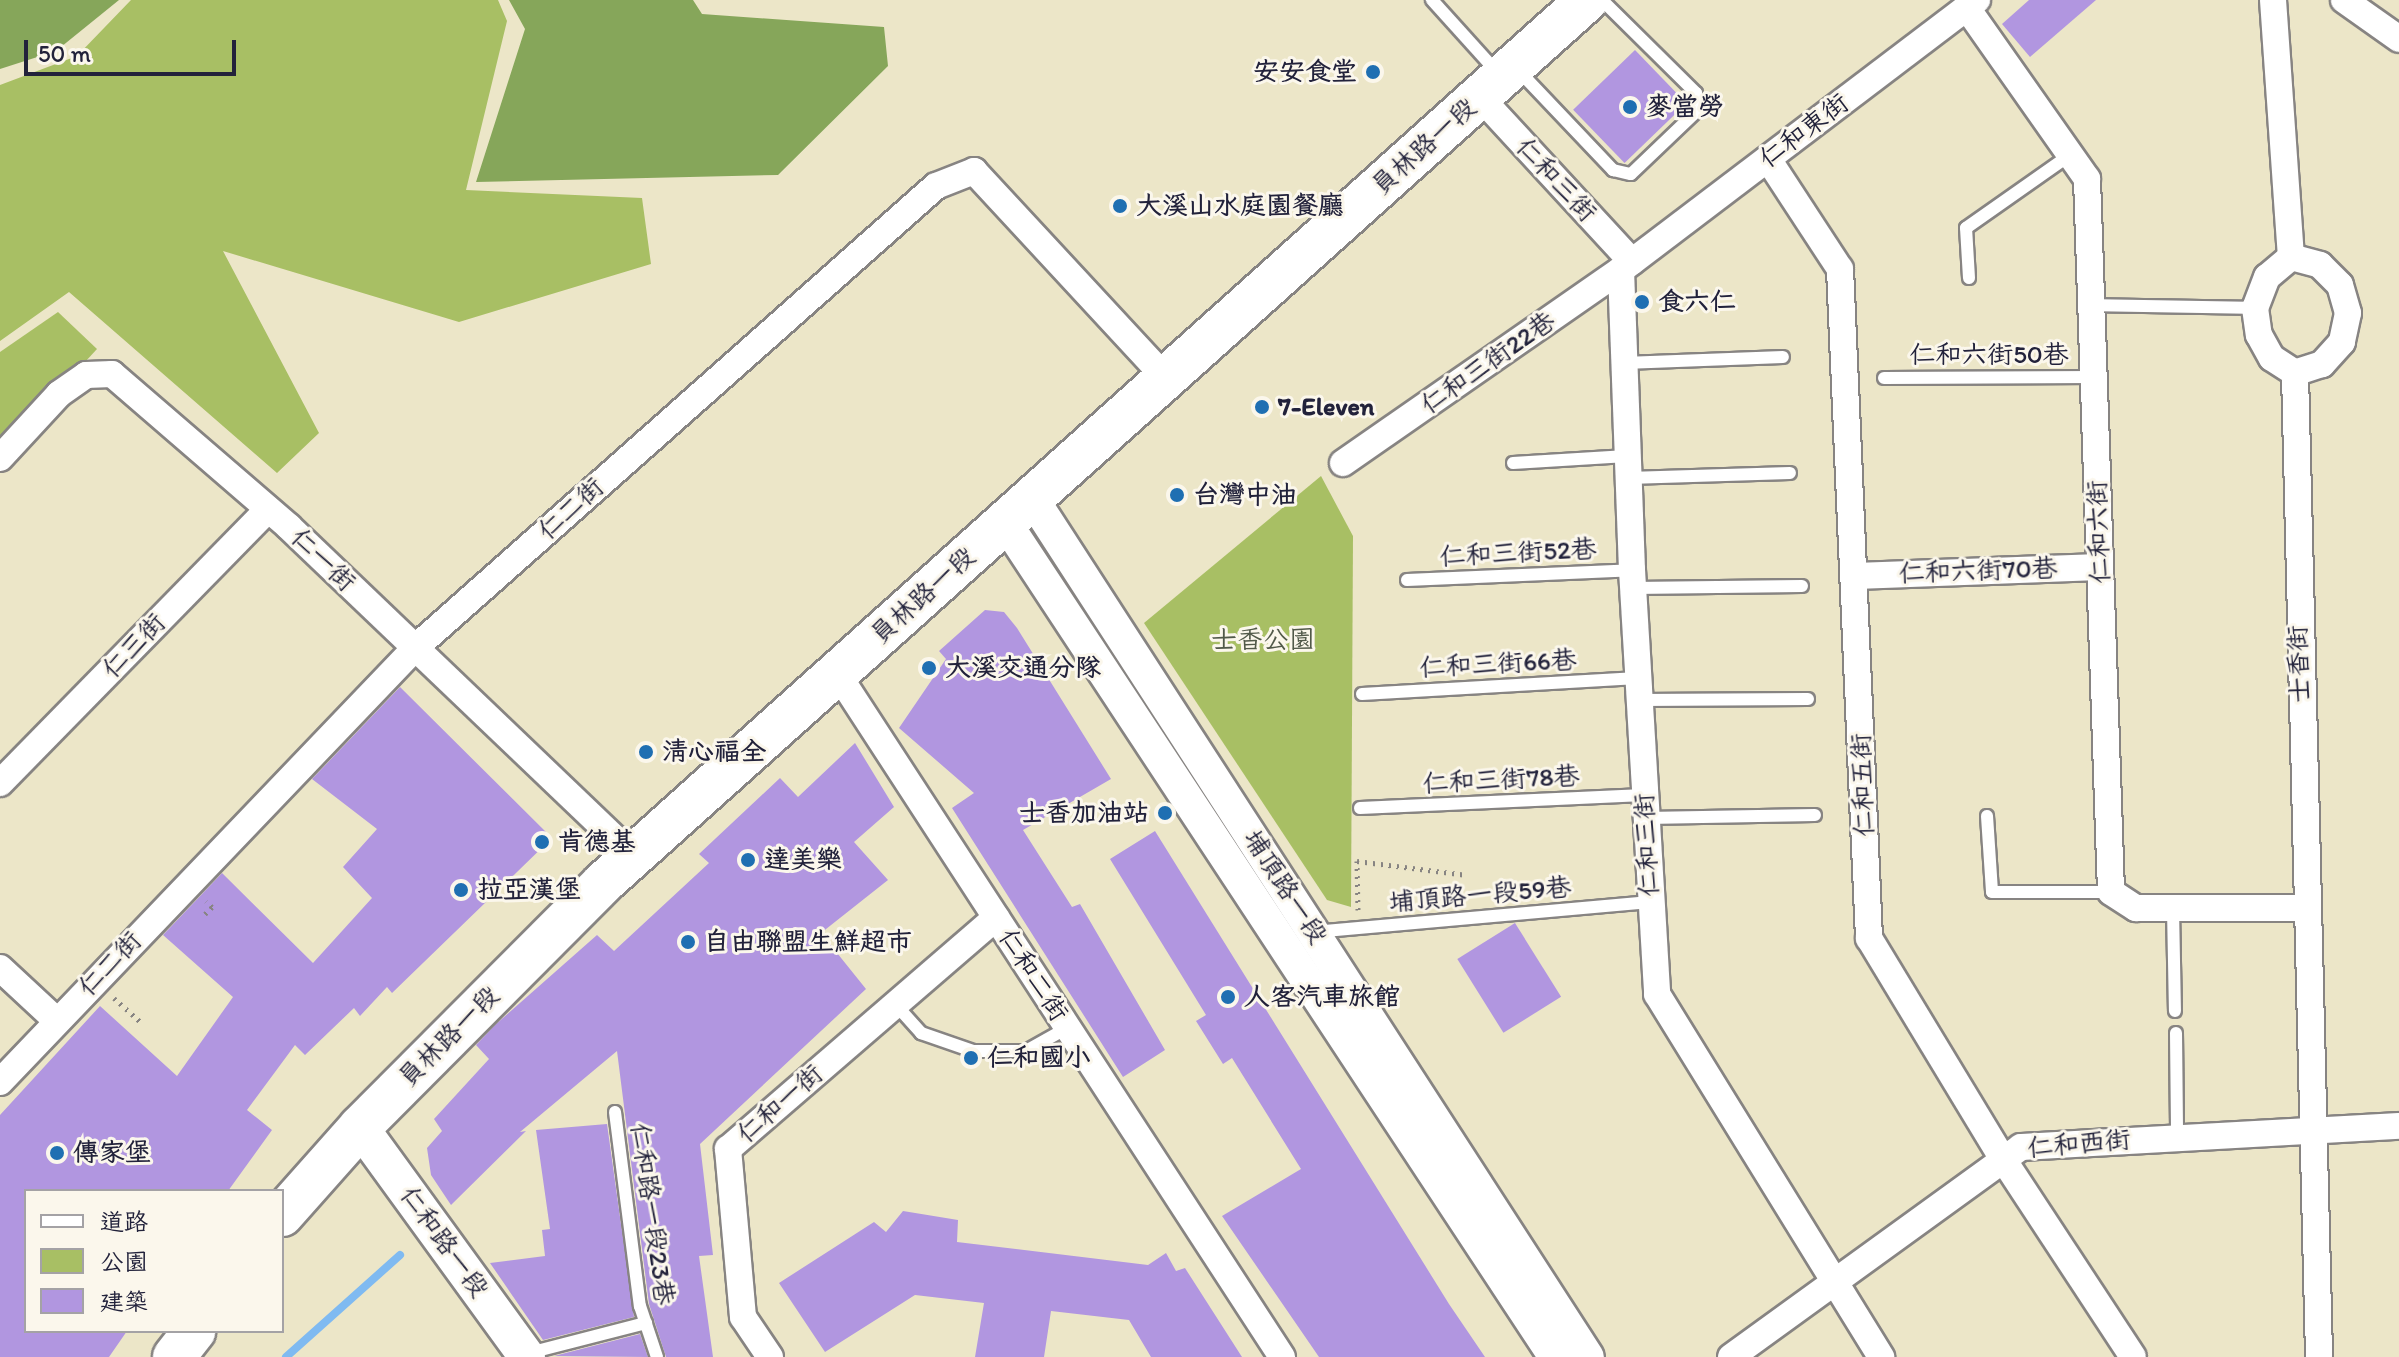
<!DOCTYPE html>
<html>
<head>
<meta charset="utf-8">
<style>
	body { margin:0 }
	#map { position:relative; width:2399px; height:1357px; overflow:hidden; background:#ece6c8; font-family:Itim,"LXGW WenKai TC",sans-serif }
	div>[style] { position:absolute }
	.green>* { inset:0; background:#a8bf64 }
	.forest>* { inset:0; background:#86a65a }
	.stream>* { height:8px; margin:-4px; padding:0 4px; transform-origin:4px; border-radius:4px; background:#7fbaf1 }
	.building>* { inset:0; background:#b196e0; transform-origin:0 0 }
	.path>* { height:5px; margin-top:-2.5px; transform-origin:0; background:repeating-linear-gradient(90deg,#878482 0 2px,transparent 0 8px) }
	.roads { filter:drop-shadow(2px 0 #878482) drop-shadow(-2px 0 #878482) drop-shadow(0 2px #878482) drop-shadow(0 -2px #878482) }
	.service>* { height:12px; margin:-6px; padding:0 6px; transform-origin:6px; border-radius:6px; background:#fff }
	.minor>* { height:26px; margin:-13px; padding:0 13px; transform-origin:13px; border-radius:13px; background:#fff }
	.tertiary>* { height:32px; margin:-16px; padding:0 16px; transform-origin:16px; border-radius:16px; background:#fff }
	.secondary>* { height:36px; margin:-18px; padding:0 18px; transform-origin:18px; border-radius:18px; background:#fff }
	.primary>* { height:42px; margin:-21px; padding:0 21px; transform-origin:21px; border-radius:21px; background:#fff }
	.dots>* { width:22px; height:22px; translate:-50% -50%; box-sizing:border-box; border:4px solid #fbf7ec; border-radius:50% }
	span { translate:-50% -50%; white-space:nowrap; text-align:center; line-height:1.15; -webkit-text-stroke:6px #fbf7ec; paint-order:stroke }
	.poi-label { font-size:26px; color:#22223b; font-weight:700 }
	.right { translate:-100% -50%; text-align:right }
	.left { translate:0 -50%; text-align:left }
	.street-label { font-size:26px; color:#22223b }
	.park-label { font-size:26px; color:#515949 }
	.legend { position:absolute; left:24px; top:1189px; width:260px; height:144px; box-sizing:border-box; background:#fbf7ec; border:2px solid #a4a2a5; margin:0; padding:10px 14px; list-style:none; font-size:24px; color:#22223b }
	.legend li { display:flex; align-items:center; gap:16px; height:40px }
	.legend b { width:40px; border:2px solid #a4a2a5 }
	.scale { position:absolute; left:24px; top:40px; width:212px; height:36px; box-sizing:border-box; border:4px solid #22223b; border-top:0; padding-left:10px; font-size:24px; line-height:28px; white-space:nowrap; color:#22223b; -webkit-text-stroke:6px #fbf7ec; paint-order:stroke }
</style>
</head>
<body>
<div id="map">
	<div class="green">
		<div style="clip-path:polygon(131px 0,498px 0,507px 21px,466px 190px,642px 198px,651px 264px,459px 322px,223px 251px,319px 433px,277px 473px,69px 292px,0 341px,0 85px,77px 56px)"></div>
		<div style="clip-path:polygon(58px 312px,97px 349px,0 454px,0 352px)"></div>
		<div style="clip-path:polygon(1321px 476px,1353px 536px,1351px 907px,1327px 900px,1144px 623px)"></div>
	</div>
	<div class="forest">
		<div style="clip-path:polygon(0 0,119px 0,56px 51px,0 69px)"></div>
		<div style="clip-path:polygon(509px 0,693px 0,702px 14px,884px 27px,888px 66px,778px 175px,476px 182px,525px 29px)"></div>
	</div>
	<div class="stream">
		<div style="left:286px;top:1357px;width:153px;rotate:-41.8deg"></div>
	</div>
	<div class="building">
		<div style="clip-path:polygon(2029px 0,2096px 0,2030px 57px,2002px 24px)"></div>
		<div style="left:1635px;top:50px;width:74px;height:86px;rotate:46deg"></div>
		<div style="clip-path:polygon(985px 610px,1004px 612px,1017px 628px,1111px 779px,1023px 830px,1072px 907px,1080px 904px,1165px 1050px,1123px 1077px,952px 808px,974px 793px,899px 728px,946px 659px,939px 651px)"></div>
		<div style="clip-path:polygon(400px 687px,552px 838px,392px 993px,387px 987px,360px 1016px,354px 1008px,305px 1055px,295px 1045px,247px 1110px,272px 1130px,228px 1191px,26px 1191px,26px 1331px,127px 1331px,109px 1357px,0 1357px,0 1115px,100px 1006px,177px 1076px,233px 997px,163px 935px,222px 873px,313px 963px,372px 898px,343px 867px,377px 829px,312px 779px)"></div>
		<div style="clip-path:polygon(855px 743px,894px 807px,854px 842px,888px 880px,821px 933px,866px 989px,700px 1144px,713px 1255px,699px 1256px,713px 1357px,666px 1357px,649px 1304px,617px 1051px,520px 1132px,526px 1131px,451px 1205px,431px 1175px,427px 1148px,442px 1131px,434px 1119px,489px 1059px,476px 1045px,495px 1025px,597px 935px,614px 951px,709px 863px,699px 854px,780px 778px,798px 797px)"></div>
		<div style="clip-path:polygon(1155px 831px,1449px 1304px,1485px 1357px,1319px 1357px,1222px 1216px,1301px 1169px,1232px 1058px,1223px 1064px,1196px 1021px,1206px 1015px,1110px 859px)"></div>
		<div style="left:1515px;top:923px;width:87px;height:68px;rotate:58deg"></div>
		<div style="clip-path:polygon(607px 1124px,634px 1317px,543px 1340px,490px 1263px,545px 1256px,542px 1230px,550px 1229px,536px 1130px)"></div>
		<div style="clip-path:polygon(903px 1211px,958px 1220px,957px 1242px,1148px 1265px,1166px 1253px,1176px 1271px,1185px 1268px,1242px 1357px,1151px 1357px,1129px 1320px,1051px 1311px,1044px 1357px,975px 1357px,984px 1303px,915px 1295px,825px 1352px,779px 1283px,874px 1222px,886px 1232px)"></div>
		<div style="clip-path:polygon(640px 1334px,648px 1357px,554px 1356px)"></div>
	</div>
	<div class="path">
		<div style="left:1358px;top:910px;width:49px;rotate:-91.2deg"></div>
		<div style="left:1357px;top:861px;width:111px;rotate:7.3deg"></div>
		<div style="left:205px;top:914px;width:10px;rotate:-45deg"></div>
		<div style="left:212px;top:907px;width:8px;rotate:-135deg"></div>
		<div style="left:114px;top:998px;width:39px;rotate:42deg"></div>
	</div>
	<div class="roads">
		<div class="service">
			<div style="left:1432px;top:0;width:97px;rotate:47.9deg"></div>
			<div style="left:1519px;top:71px;width:137px;rotate:46.5deg"></div>
			<div style="left:1613px;top:170px;width:18px;rotate:13deg"></div>
			<div style="left:1631px;top:174px;width:91px;rotate:-43.7deg"></div>
			<div style="left:1697px;top:111px;width:18px;rotate:-93deg"></div>
			<div style="left:1696px;top:93px;width:132px;rotate:-135.3deg"></div>
			<div style="left:1969px;top:278px;width:50px;rotate:-93.4deg"></div>
			<div style="left:1966px;top:228px;width:127px;rotate:-35.1deg"></div>
			<div style="left:2091px;top:305px;width:164px;rotate:1deg"></div>
			<div style="left:1624px;top:363px;width:159px;rotate:-2.2deg"></div>
			<div style="left:1884px;top:378px;width:210px;rotate:-0.3deg"></div>
			<div style="left:1513px;top:463px;width:114px;rotate:-3.5deg"></div>
			<div style="left:1628px;top:478px;width:162px;rotate:-1.8deg"></div>
			<div style="left:1407px;top:580px;width:225px;rotate:-2.5deg"></div>
			<div style="left:1633px;top:588px;width:169px;rotate:-0.7deg"></div>
			<div style="left:1362px;top:694px;width:276px;rotate:-3.3deg"></div>
			<div style="left:1639px;top:700px;width:169px;rotate:-0.3deg"></div>
			<div style="left:1360px;top:808px;width:284px;rotate:-2.6deg"></div>
			<div style="left:1987px;top:816px;width:76px;rotate:86.2deg"></div>
			<div style="left:1992px;top:892px;width:119px"></div>
			<div style="left:1646px;top:818px;width:169px;rotate:-1deg"></div>
			<div style="left:2173px;top:909px;width:102px;rotate:88.9deg"></div>
			<div style="left:1314px;top:932px;width:337px;rotate:-5.1deg"></div>
			<div style="left:896px;top:1005px;width:38px;rotate:48deg"></div>
			<div style="left:921px;top:1033px;width:55px;rotate:19.1deg"></div>
			<div style="left:973px;top:1051px;width:53px"></div>
			<div style="left:1026px;top:1051px;width:47px;rotate:-29.3deg"></div>
			<div style="left:2176px;top:1033px;width:103px;rotate:89.4deg"></div>
			<div style="left:615px;top:1112px;width:196px;rotate:82.7deg"></div>
			<div style="left:640px;top:1306px;width:54px;rotate:71.6deg"></div>
			<div style="left:529px;top:1353px;width:121px;rotate:-14.4deg"></div>
		</div>
		<div class="minor">
			<div style="left:2273px;top:0;width:258px;rotate:86deg"></div>
			<div style="left:2344px;top:0;width:67px;rotate:35.3deg"></div>
			<div style="left:1967px;top:8px;width:209px;rotate:54.9deg"></div>
			<div style="left:2087px;top:179px;width:713px;rotate:88.07deg"></div>
			<div style="left:2111px;top:892px;width:30px;rotate:33deg"></div>
			<div style="left:2136px;top:908px;width:172px"></div>
			<div style="left:1480px;top:97px;width:224px;rotate:47.3deg"></div>
			<div style="left:1768px;top:159px;width:131px;rotate:56.8deg"></div>
			<div style="left:1840px;top:269px;width:670px;rotate:87.52deg"></div>
			<div style="left:1869px;top:938px;width:255px;rotate:58.8deg"></div>
			<div style="left:2001px;top:1156px;width:240px;rotate:56.7deg"></div>
			<div style="left:2291px;top:257px;width:30px;rotate:15deg"></div>
			<div style="left:2320px;top:265px;width:28px;rotate:45deg"></div>
			<div style="left:2340px;top:285px;width:29px;rotate:74deg"></div>
			<div style="left:2348px;top:313px;width:30px;rotate:102deg"></div>
			<div style="left:2342px;top:342px;width:30px;rotate:132deg"></div>
			<div style="left:2322px;top:364px;width:28px;rotate:162deg"></div>
			<div style="left:2291px;top:257px;width:31px;rotate:140deg"></div>
			<div style="left:2267px;top:277px;width:33px;rotate:111deg"></div>
			<div style="left:2255px;top:308px;width:27px;rotate:82deg"></div>
			<div style="left:2259px;top:335px;width:26px;rotate:61deg"></div>
			<div style="left:2272px;top:358px;width:27px;rotate:33deg"></div>
			<div style="left:1621px;top:270px;width:300px;rotate:87.9deg"></div>
			<div style="left:1632px;top:570px;width:425px;rotate:86.6deg"></div>
			<div style="left:1657px;top:994px;width:427px;rotate:58.3deg"></div>
			<div style="left:2295px;top:373px;width:984px;rotate:88.6deg"></div>
			<div style="left:0;top:458px;width:87px;rotate:-47.3deg"></div>
			<div style="left:59px;top:394px;width:33px;rotate:-35deg"></div>
			<div style="left:86px;top:375px;width:26px;rotate:-2deg"></div>
			<div style="left:112px;top:374px;width:234px;rotate:40.8deg"></div>
			<div style="left:289px;top:527px;width:476px;rotate:43.7deg"></div>
			<div style="left:1343px;top:463px;width:338px;rotate:-34.8deg"></div>
			<div style="left:1621px;top:270px;width:447px;rotate:-37.2deg"></div>
			<div style="left:1855px;top:576px;width:245px;rotate:-2.1deg"></div>
			<div style="left:837px;top:673px;width:816px;rotate:56.95deg"></div>
			<div style="left:0;top:783px;width:383px;rotate:-45.6deg"></div>
			<div style="left:0;top:968px;width:76px;rotate:42.9deg"></div>
			<div style="left:0;top:1082px;width:600px;rotate:-46.28deg"></div>
			<div style="left:415px;top:648px;width:696px;rotate:-41.57deg"></div>
			<div style="left:936px;top:186px;width:41px;rotate:-21.5deg"></div>
			<div style="left:974px;top:171px;width:281px;rotate:47.2deg"></div>
			<div style="left:770px;top:1357px;width:48px;rotate:-124deg"></div>
			<div style="left:743px;top:1317px;width:169px;rotate:-95.1deg"></div>
			<div style="left:728px;top:1149px;width:354px;rotate:-40.8deg"></div>
			<div style="left:1731px;top:1357px;width:358px;rotate:-35.9deg"></div>
			<div style="left:2021px;top:1147px;width:379px;rotate:-3.2deg"></div>
		</div>
		<div class="tertiary">
			<div style="left:1032px;top:498px;width:1023px;rotate:57.09deg"></div>
			<div style="left:1005px;top:522px;width:1000px;rotate:56.63deg"></div>
		</div>
		<div class="secondary">
			<div style="left:360px;top:1127px;width:284px;rotate:54deg"></div>
		</div>
		<div class="primary">
			<div style="left:282px;top:1215px;width:118px;rotate:-48.4deg"></div>
			<div style="left:360px;top:1127px;width:344px;rotate:-45.1deg"></div>
			<div style="left:603px;top:883px;width:1322px;rotate:-41.9deg"></div>
			<div style="left:174px;top:1357px;width:33px;rotate:-52deg"></div>
		</div>
	</div>
	<div class="dots">
		<div style="left:1373px;top:72px;background:#1f6fb2"></div>
		<div style="left:1630px;top:107px;background:#1f6fb2"></div>
		<div style="left:1120px;top:206px;background:#1f6fb2"></div>
		<div style="left:1642px;top:302px;background:#1f6fb2"></div>
		<div style="left:1262px;top:407px;background:#1f6fb2"></div>
		<div style="left:1177px;top:495px;background:#1f6fb2"></div>
		<div style="left:929px;top:668px;background:#1f6fb2"></div>
		<div style="left:646px;top:752px;background:#1f6fb2"></div>
		<div style="left:1165px;top:813px;background:#1f6fb2"></div>
		<div style="left:542px;top:842px;background:#1f6fb2"></div>
		<div style="left:748px;top:860px;background:#1f6fb2"></div>
		<div style="left:461px;top:890px;background:#1f6fb2"></div>
		<div style="left:688px;top:942px;background:#1f6fb2"></div>
		<div style="left:1228px;top:997px;background:#1f6fb2"></div>
		<div style="left:971px;top:1058px;background:#1f6fb2"></div>
		<div style="left:57px;top:1153px;background:#1f6fb2"></div>
	</div>
	<div class="poi-label">
		<span class="right" style="left:1357px;top:72px">安安食堂</span>
		<span class="left" style="left:1646px;top:107px">麥當勞</span>
		<span class="left" style="left:1136px;top:206px">大溪山水庭園餐廳</span>
		<span class="left" style="left:1658px;top:302px">食六仁</span>
		<span class="left" style="left:1278px;top:407px">7-Eleven</span>
		<span class="left" style="left:1193px;top:495px">台灣中油</span>
		<span class="left" style="left:945px;top:668px">大溪交通分隊</span>
		<span class="left" style="left:662px;top:752px">清心福全</span>
		<span class="right" style="left:1149px;top:813px">士香加油站</span>
		<span class="left" style="left:558px;top:842px">肯德基</span>
		<span class="left" style="left:764px;top:860px">達美樂</span>
		<span class="left" style="left:477px;top:890px">拉亞漢堡</span>
		<span class="left" style="left:704px;top:942px">自由聯盟生鮮超市</span>
		<span class="left" style="left:1244px;top:997px">人客汽車旅館</span>
		<span class="left" style="left:987px;top:1058px">仁和國小</span>
		<span class="left" style="left:73px;top:1153px">傳家堡</span>
	</div>
	<div class="street-label">
		<span style="left:1804px;top:131px;rotate:-37deg">仁和東街</span>
		<span style="left:1424px;top:147px;rotate:-42deg">員林路一段</span>
		<span style="left:1556px;top:180px;rotate:47deg">仁和三街</span>
		<span style="left:1989px;top:355px">仁和六街50巷</span>
		<span style="left:1488px;top:363px;rotate:-35deg">仁和三街22巷</span>
		<span style="left:571px;top:509px;rotate:-42deg">仁二街</span>
		<span style="left:2099px;top:532px;rotate:-92deg">仁和六街</span>
		<span style="left:1518px;top:553px;rotate:-3deg">仁和三街52巷</span>
		<span style="left:323px;top:560px;rotate:44deg">仁一街</span>
		<span style="left:1978px;top:571px;rotate:-2deg">仁和六街70巷</span>
		<span style="left:923px;top:596px;rotate:-42deg">員林路一段</span>
		<span style="left:134px;top:646px;rotate:-46deg">仁三街</span>
		<span style="left:1498px;top:664px;rotate:-3deg">仁和三街66巷</span>
		<span style="left:2299px;top:664px;rotate:-92deg">士香街</span>
		<span style="left:1501px;top:780px;rotate:-3deg">仁和三街78巷</span>
		<span style="left:1863px;top:785px;rotate:-92deg">仁和五街</span>
		<span style="left:1647px;top:845px;rotate:-93deg">仁和三街</span>
		<span style="left:1285px;top:887px;rotate:57deg">埔頂路一段</span>
		<span style="left:1480px;top:895px;rotate:-5deg">埔頂路一段59巷</span>
		<span style="left:110px;top:964px;rotate:-46deg">仁二街</span>
		<span style="left:1033px;top:975px;rotate:57deg">仁和二街</span>
		<span style="left:449px;top:1037px;rotate:-45deg">員林路一段</span>
		<span style="left:780px;top:1104px;rotate:-41deg">仁和一街</span>
		<span style="left:2079px;top:1144px;rotate:-5deg">仁和西街</span>
		<span style="left:652px;top:1214px;rotate:82deg">仁和路一段23巷</span>
		<span style="left:444px;top:1242px;rotate:54deg">仁和路一段</span>
	</div>
	<div class="park-label">
		<span style="left:1263px;top:640px">士香公園</span>
	</div>
	<ul class="legend">
	<li><b style="height:10px;background:#fff"></b>道路</li>
	<li><b style="height:22px;background:#a8bf64"></b>公園</li>
	<li><b style="height:22px;background:#b196e0"></b>建築</li>
	</ul>
	<div class="scale">50 m</div>
</div>
</body>
</html>
